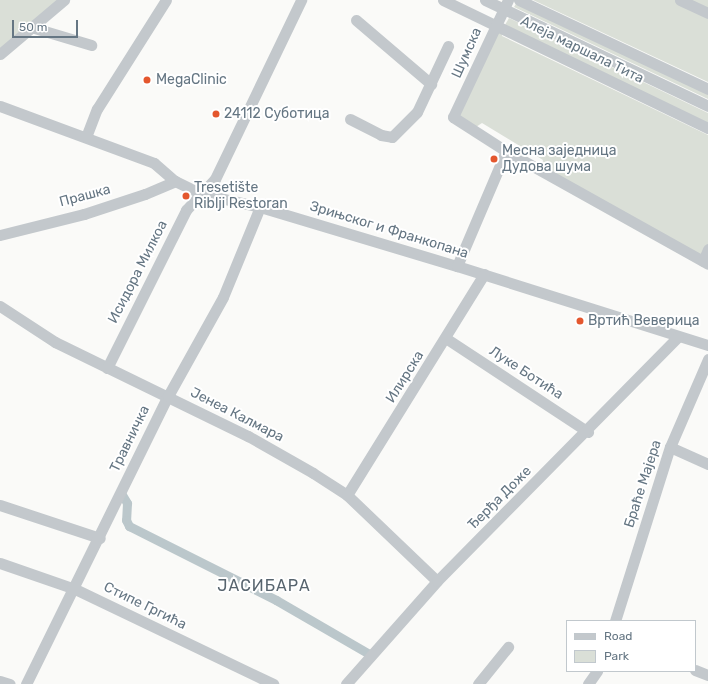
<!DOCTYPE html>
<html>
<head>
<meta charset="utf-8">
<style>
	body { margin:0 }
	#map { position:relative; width:708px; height:684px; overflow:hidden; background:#fafaf8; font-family:Rubik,sans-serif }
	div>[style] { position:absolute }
	.green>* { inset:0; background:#dadfd7 }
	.canal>* { height:9px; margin:-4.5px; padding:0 4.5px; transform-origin:4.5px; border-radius:4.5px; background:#bbc7cb }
	.minor>* { height:11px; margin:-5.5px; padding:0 5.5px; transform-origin:5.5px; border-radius:5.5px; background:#c3c8cc }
	.dots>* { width:11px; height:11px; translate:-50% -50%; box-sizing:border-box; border:2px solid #fff; border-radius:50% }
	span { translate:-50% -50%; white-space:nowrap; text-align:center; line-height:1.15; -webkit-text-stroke:4px #fff; paint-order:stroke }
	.street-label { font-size:14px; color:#657683 }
	.poi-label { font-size:14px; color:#657683 }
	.left { translate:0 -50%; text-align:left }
	.quarter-label { font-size:16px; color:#57646e; letter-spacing:1px }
	.legend { position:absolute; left:566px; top:620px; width:130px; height:52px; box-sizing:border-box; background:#fff; border:1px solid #c1c8cd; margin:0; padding:5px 7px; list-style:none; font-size:12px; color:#657683 }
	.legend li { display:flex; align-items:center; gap:8px; height:20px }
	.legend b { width:20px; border:1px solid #c1c8cd }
	.scale { position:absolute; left:12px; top:20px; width:66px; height:18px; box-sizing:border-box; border:2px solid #657683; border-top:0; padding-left:5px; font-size:12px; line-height:14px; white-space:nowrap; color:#657683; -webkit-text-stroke:3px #fff; paint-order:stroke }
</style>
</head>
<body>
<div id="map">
	<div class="green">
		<div style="clip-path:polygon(0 0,66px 0,0 55px)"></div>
		<div style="clip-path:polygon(533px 0,708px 0,708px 82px)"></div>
		<div style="clip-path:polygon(517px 2px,708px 91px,708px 99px,514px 7px)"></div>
		<div style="clip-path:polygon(509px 18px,708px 113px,708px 124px,505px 25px)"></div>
		<div style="clip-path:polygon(497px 27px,503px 30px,502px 36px,708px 135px,708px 261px,541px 167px,543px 160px,482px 123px,476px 127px,456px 116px)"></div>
	</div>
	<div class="canal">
		<div style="left:121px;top:493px;width:12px;rotate:59deg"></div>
		<div style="left:127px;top:503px;width:17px;rotate:93deg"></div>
		<div style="left:126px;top:520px;width:7px;rotate:63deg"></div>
		<div style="left:129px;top:526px;width:165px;rotate:26.7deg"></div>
		<div style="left:276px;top:600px;width:110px;rotate:30.1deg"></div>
	</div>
	<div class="minor">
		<div style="left:443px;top:0;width:294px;rotate:25.8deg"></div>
		<div style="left:485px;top:0;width:247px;rotate:25.4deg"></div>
		<div style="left:508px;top:0;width:129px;rotate:115.2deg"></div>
		<div style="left:453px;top:117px;width:63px;rotate:32.7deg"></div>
		<div style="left:506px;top:151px;width:231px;rotate:29.2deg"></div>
		<div style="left:519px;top:0;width:209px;rotate:25.2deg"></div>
		<div style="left:680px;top:0;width:31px;rotate:25deg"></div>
		<div style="left:356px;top:20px;width:99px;rotate:40.5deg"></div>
		<div style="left:31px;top:27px;width:63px;rotate:16.7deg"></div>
		<div style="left:0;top:54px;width:84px;rotate:-40.2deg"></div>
		<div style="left:0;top:106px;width:164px;rotate:20.3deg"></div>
		<div style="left:154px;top:163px;width:28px;rotate:41deg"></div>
		<div style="left:175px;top:181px;width:30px;rotate:26deg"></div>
		<div style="left:202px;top:194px;width:59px;rotate:12.6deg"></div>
		<div style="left:260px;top:207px;width:206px;rotate:16.7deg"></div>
		<div style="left:457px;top:266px;width:263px;rotate:17.5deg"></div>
		<div style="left:350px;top:119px;width:35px;rotate:27deg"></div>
		<div style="left:381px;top:135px;width:11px;rotate:10deg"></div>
		<div style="left:392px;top:137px;width:35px;rotate:-45deg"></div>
		<div style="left:417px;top:112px;width:73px;rotate:-64.8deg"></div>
		<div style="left:86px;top:137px;width:30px;rotate:-69deg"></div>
		<div style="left:97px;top:109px;width:129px;rotate:-57.7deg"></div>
		<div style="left:0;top:235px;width:87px;rotate:-14deg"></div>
		<div style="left:84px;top:214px;width:64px;rotate:-18.2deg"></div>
		<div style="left:145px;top:194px;width:33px;rotate:-23deg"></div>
		<div style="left:703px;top:261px;width:13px;rotate:-67deg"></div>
		<div style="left:457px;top:266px;width:125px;rotate:-66.9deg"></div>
		<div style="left:0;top:306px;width:66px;rotate:33.2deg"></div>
		<div style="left:55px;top:342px;width:215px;rotate:26deg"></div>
		<div style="left:248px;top:436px;width:75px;rotate:29.6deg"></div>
		<div style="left:313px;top:473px;width:40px;rotate:32.9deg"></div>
		<div style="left:347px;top:495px;width:124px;rotate:43.7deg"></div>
		<div style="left:447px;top:339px;width:169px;rotate:33.4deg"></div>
		<div style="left:107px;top:368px;width:177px;rotate:-63.4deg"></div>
		<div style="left:186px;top:210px;width:42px;rotate:-46.9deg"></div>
		<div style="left:215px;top:179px;width:199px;rotate:-64.3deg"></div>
		<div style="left:670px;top:447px;width:42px;rotate:24.1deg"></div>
		<div style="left:347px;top:495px;width:260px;rotate:-58.2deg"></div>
		<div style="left:0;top:505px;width:105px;rotate:18.3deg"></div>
		<div style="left:0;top:563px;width:79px;rotate:19.1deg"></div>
		<div style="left:75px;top:589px;width:220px;rotate:25.6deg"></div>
		<div style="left:615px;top:621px;width:182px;rotate:-72.5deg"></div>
		<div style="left:670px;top:447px;width:96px;rotate:-66.6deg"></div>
		<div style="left:695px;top:670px;width:14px;rotate:21deg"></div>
		<div style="left:0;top:681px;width:10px;rotate:17deg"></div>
		<div style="left:26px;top:684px;width:321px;rotate:-63.8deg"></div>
		<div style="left:168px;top:396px;width:113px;rotate:-60.9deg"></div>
		<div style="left:223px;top:297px;width:97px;rotate:-67.7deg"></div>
		<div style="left:346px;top:684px;width:137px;rotate:-48.5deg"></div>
		<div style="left:437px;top:581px;width:343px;rotate:-45.4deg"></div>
		<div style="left:478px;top:684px;width:48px;rotate:-51deg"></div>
		<div style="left:588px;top:684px;width:16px;rotate:-55deg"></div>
	</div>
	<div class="dots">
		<div style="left:147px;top:80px;background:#e4572e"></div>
		<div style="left:216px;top:114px;background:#e4572e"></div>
		<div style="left:494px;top:159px;background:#e4572e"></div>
		<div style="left:186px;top:196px;background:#e4572e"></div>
		<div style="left:580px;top:321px;background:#e4572e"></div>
	</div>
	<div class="street-label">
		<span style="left:582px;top:50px;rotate:26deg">Алеја маршала Тита</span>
		<span style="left:467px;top:53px;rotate:-66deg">Шумска</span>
		<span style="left:85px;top:196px;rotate:-15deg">Прашка</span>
		<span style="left:389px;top:230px;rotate:17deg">Зрињског и Франкопана</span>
		<span style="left:138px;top:272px;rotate:-63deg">Исидора Милкоа</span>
		<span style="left:526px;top:373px;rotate:33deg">Луке Ботића</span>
		<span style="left:405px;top:377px;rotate:-58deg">Илирска</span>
		<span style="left:237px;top:415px;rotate:27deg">Јенеа Калмара</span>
		<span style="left:130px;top:439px;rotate:-64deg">Травничка</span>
		<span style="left:643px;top:484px;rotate:-72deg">Браће Мајера</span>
		<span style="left:500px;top:498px;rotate:-45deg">Ђерђа Доже</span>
		<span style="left:145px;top:606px;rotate:26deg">Стипе Гргића</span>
	</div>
	<div class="poi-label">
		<span class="left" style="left:156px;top:80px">MegaClinic</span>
		<span class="left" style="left:224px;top:114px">24112 Суботица</span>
		<span class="left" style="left:502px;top:159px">Месна заједница<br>Дудова шума</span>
		<span class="left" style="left:194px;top:196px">Tresetište<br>Riblji Restoran</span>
		<span class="left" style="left:588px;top:321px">Вртић Веверица</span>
	</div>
	<div class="quarter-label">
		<span style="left:264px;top:586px">ЈАСИБАРА</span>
	</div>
	<ul class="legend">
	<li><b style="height:5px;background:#c3c8cc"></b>Road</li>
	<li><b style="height:11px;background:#dadfd7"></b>Park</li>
	</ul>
	<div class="scale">50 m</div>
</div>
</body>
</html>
